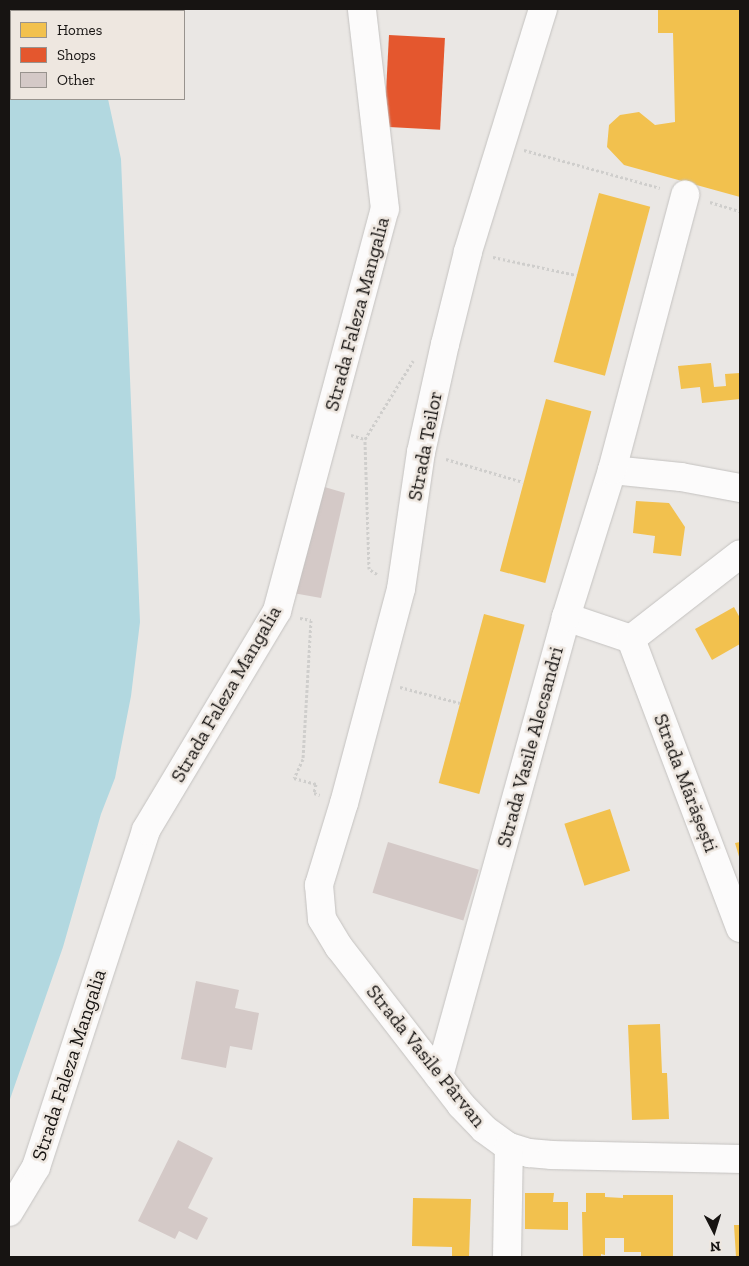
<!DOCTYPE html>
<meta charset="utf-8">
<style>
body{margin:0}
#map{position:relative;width:749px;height:1266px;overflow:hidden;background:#eae7e4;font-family:"Zilla Slab",serif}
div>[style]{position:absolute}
.water>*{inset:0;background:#b2d8e0}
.homes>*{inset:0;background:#f2c14e;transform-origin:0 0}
.shops>*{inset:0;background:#e4572e;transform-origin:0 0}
.building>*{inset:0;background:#d4c9c7;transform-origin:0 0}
.path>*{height:3px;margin-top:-1.5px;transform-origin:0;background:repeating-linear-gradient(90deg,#cfcecc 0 2.5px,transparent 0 5px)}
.roads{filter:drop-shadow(0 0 1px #c4c2c0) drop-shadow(0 0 1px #c4c2c0)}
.minor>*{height:28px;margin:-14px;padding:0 14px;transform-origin:14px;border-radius:14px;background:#fcfbfb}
span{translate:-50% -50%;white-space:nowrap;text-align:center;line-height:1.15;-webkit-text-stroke:5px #eee7e0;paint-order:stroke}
.street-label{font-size:20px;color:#171412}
.frame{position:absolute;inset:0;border:10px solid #171412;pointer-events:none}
.legend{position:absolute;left:10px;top:10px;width:175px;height:90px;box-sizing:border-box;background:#eee7e0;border:1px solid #98938e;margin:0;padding:6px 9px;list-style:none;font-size:15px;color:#171412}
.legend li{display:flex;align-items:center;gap:10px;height:25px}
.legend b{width:25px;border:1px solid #98938e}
.north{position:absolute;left:689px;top:1206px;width:50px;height:50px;-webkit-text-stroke:4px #eee7e0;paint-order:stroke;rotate:175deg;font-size:14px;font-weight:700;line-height:20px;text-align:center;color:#171412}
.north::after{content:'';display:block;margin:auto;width:18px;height:22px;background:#171412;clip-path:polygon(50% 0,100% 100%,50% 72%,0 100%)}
</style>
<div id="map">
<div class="water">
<div style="clip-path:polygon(9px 9px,89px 9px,89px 11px,11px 11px,11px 99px,108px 99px,121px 159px,140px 622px,131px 696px,115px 778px,101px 814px,63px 947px,9px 1102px)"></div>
</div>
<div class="homes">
<div style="clip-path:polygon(658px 9px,740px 9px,740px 197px,624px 165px,607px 147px,609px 125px,620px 115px,639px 112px,655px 125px,675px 122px,673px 33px,658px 33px)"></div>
<div style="left:599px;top:193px;width:53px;height:175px;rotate:15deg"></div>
<div style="clip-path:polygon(711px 363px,714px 387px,726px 386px,725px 374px,740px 373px,740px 399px,702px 403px,700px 387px,681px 389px,678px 366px)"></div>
<div style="left:546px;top:399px;width:47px;height:178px;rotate:15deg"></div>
<div style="clip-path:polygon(636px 501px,669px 503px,685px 527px,681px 556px,653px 553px,655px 536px,633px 533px)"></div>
<div style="clip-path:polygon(734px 607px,740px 618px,740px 644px,712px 660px,695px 629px)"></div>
<div style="left:484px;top:614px;width:42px;height:175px;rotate:15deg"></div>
<div style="left:610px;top:809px;width:65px;height:48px;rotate:72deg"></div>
<div style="clip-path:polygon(740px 842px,740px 860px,735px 843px)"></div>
<div style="clip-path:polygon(660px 1024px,662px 1073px,667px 1073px,669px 1119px,632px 1120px,628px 1025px)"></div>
<div style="clip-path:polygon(525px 1193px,554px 1193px,553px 1202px,568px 1202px,568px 1230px,525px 1229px)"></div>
<div style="clip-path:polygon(586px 1193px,605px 1193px,605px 1197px,623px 1198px,623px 1195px,673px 1195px,673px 1257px,641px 1257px,641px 1252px,624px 1252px,624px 1238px,605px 1238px,605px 1255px,601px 1254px,601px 1257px,583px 1257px,582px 1212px,586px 1212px)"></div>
<div style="clip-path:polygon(413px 1198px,471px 1199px,469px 1257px,452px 1257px,452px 1247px,412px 1246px)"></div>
<div style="clip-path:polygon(734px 1225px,740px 1225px,740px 1257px,736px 1257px)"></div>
</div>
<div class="shops">
<div style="left:389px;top:35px;width:56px;height:92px;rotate:3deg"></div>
</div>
<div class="building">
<div style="clip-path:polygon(321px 486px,345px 493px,321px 598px,293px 593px)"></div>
<div style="left:388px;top:842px;width:95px;height:53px;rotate:17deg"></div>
<div style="clip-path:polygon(196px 981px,239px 990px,235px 1008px,259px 1013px,252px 1050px,230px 1046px,226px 1068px,181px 1059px)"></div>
<div style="clip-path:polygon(178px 1140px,213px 1158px,188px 1208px,208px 1218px,197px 1240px,179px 1231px,175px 1239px,138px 1221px)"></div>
</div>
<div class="path">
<div style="left:524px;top:150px;width:141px;rotate:15.6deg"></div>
<div style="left:710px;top:202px;width:31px;rotate:17deg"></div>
<div style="left:493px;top:257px;width:85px;rotate:12.2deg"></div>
<div style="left:351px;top:435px;width:15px;rotate:16deg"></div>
<div style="left:446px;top:459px;width:80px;rotate:16.6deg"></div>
<div style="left:377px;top:574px;width:9px;rotate:-148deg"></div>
<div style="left:369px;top:569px;width:130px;rotate:-91.8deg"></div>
<div style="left:365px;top:439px;width:92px;rotate:-58.4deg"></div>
<div style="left:300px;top:618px;width:11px;rotate:10deg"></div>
<div style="left:311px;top:620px;width:139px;rotate:93.3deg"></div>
<div style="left:303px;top:759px;width:21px;rotate:115deg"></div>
<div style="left:294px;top:778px;width:23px;rotate:15deg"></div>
<div style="left:316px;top:784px;width:9px;rotate:103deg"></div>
<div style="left:314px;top:793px;width:6px;rotate:18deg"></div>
<div style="left:400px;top:687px;width:62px;rotate:14.9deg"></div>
</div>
<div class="roads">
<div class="minor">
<div style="left:543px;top:9px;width:254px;rotate:107.2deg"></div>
<div style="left:468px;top:252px;width:95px;rotate:104deg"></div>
<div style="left:445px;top:344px;width:111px;rotate:102.5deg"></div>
<div style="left:421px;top:452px;width:138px;rotate:98.3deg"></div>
<div style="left:401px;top:589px;width:221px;rotate:104.9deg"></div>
<div style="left:344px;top:803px;width:86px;rotate:107deg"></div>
<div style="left:319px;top:885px;width:34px;rotate:85deg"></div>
<div style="left:322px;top:919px;width:33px;rotate:59deg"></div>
<div style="left:339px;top:947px;width:200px;rotate:52.3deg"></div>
<div style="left:461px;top:1105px;width:33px;rotate:46deg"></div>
<div style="left:484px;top:1129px;width:31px;rotate:36deg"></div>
<div style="left:509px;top:1147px;width:21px;rotate:17deg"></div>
<div style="left:529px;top:1153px;width:23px;rotate:5deg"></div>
<div style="left:552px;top:1155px;width:188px;rotate:1.2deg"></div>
<div style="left:612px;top:470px;width:69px;rotate:5.8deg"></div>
<div style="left:681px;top:477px;width:60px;rotate:10.6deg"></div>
<div style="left:566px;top:617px;width:69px;rotate:18.7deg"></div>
<div style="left:631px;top:639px;width:309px;rotate:69.3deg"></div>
<div style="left:631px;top:639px;width:138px;rotate:-37.9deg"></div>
<div style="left:439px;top:1076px;width:476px;rotate:-74.5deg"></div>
<div style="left:566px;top:617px;width:154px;rotate:-72.6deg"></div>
<div style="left:612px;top:470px;width:285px;rotate:-75.1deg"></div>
<div style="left:9px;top:1212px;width:52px;rotate:-59deg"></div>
<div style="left:36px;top:1167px;width:354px;rotate:-71.9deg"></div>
<div style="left:146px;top:830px;width:255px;rotate:-59.1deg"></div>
<div style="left:277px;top:611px;width:416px;rotate:-75deg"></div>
<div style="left:385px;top:209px;width:201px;rotate:-96.6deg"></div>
<div style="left:507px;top:1257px;width:110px;rotate:-89deg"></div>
</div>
</div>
<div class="street-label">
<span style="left:357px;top:314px;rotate:-75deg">Strada Faleza Mangalia</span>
<span style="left:425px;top:446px;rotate:-79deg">Strada Teilor</span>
<span style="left:226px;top:694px;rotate:-60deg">Strada Faleza Mangalia</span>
<span style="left:530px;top:747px;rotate:-75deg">Strada Vasile Alecsandri</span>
<span style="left:686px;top:783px;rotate:69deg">Strada Mărășești</span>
<span style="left:426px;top:1056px;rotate:51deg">Strada Vasile Pârvan</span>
<span style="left:69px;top:1065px;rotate:-72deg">Strada Faleza Mangalia</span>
</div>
<div class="frame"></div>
<ul class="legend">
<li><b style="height:14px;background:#f2c14e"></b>Homes</li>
<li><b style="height:14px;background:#e4572e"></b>Shops</li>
<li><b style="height:14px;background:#d4c9c7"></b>Other</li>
</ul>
<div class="north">N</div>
</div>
